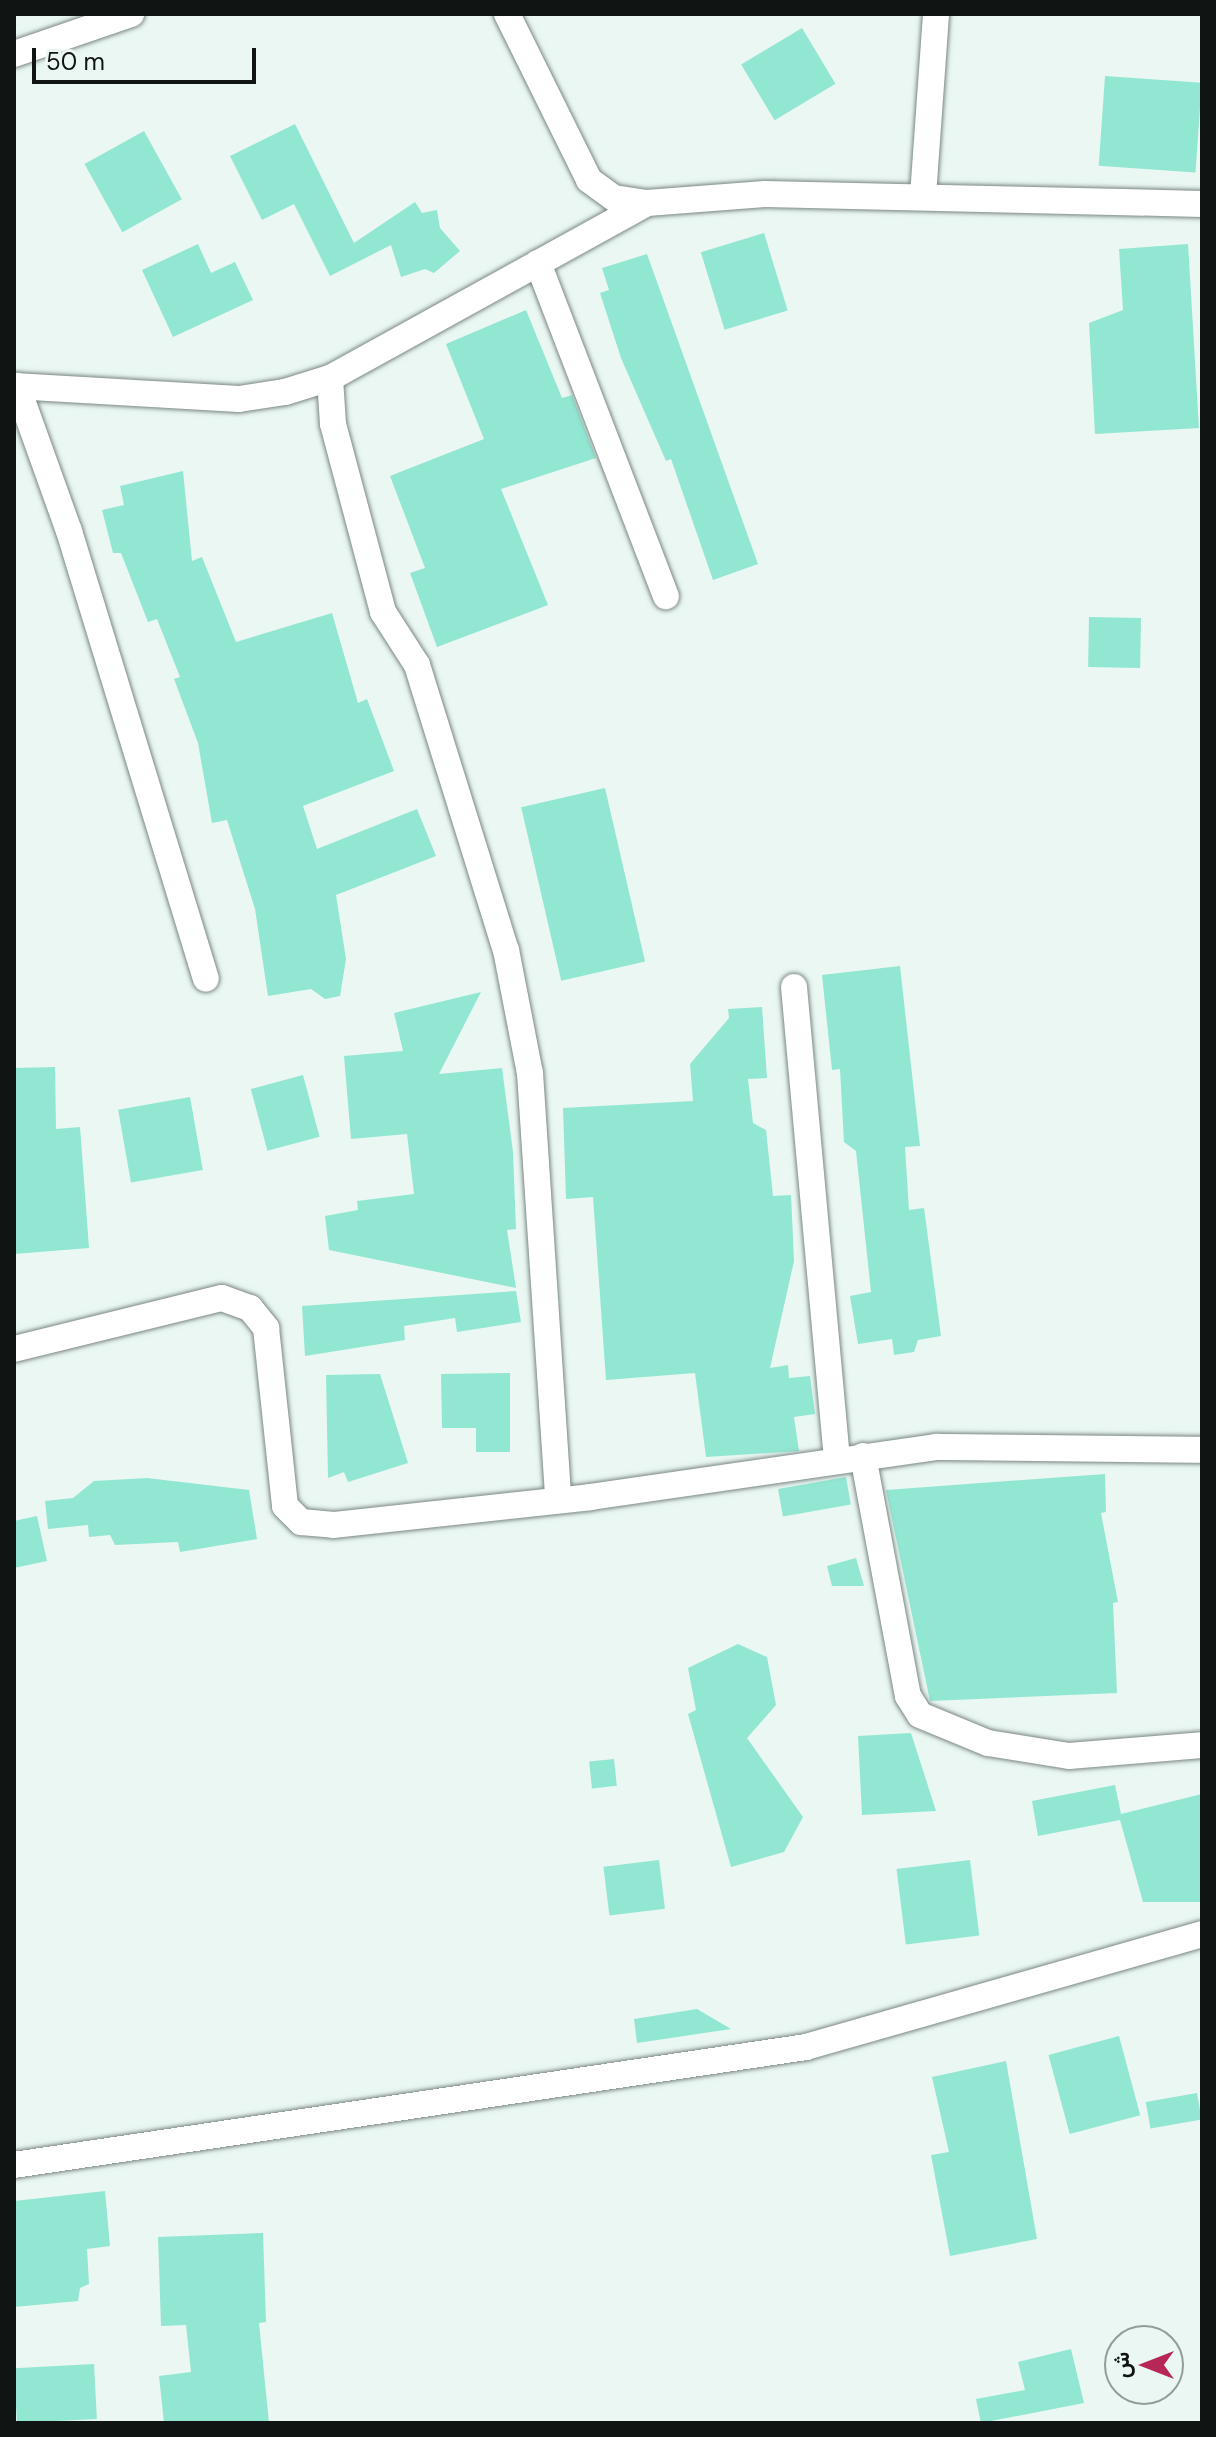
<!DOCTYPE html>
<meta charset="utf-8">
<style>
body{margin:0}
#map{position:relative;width:1216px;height:2437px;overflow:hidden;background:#eaf7f3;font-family:"DM Sans",Vazirmatn,sans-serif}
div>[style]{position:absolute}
.building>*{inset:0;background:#92e7d2;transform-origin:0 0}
.roads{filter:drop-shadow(0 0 2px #7b8783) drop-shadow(0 0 2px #7b8783)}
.minor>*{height:26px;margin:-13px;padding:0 13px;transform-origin:13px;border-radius:13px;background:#fff}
span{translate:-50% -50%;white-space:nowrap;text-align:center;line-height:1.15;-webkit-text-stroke:6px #eaf7f3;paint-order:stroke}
.frame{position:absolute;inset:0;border:16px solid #101413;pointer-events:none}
.north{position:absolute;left:1104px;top:2325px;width:80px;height:80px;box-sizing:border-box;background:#eaf7f3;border:2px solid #939c99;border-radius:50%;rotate:270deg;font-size:22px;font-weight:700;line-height:32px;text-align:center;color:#101413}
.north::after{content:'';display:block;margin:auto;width:28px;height:36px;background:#b62757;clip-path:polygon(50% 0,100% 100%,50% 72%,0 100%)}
.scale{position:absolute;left:32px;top:48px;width:224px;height:36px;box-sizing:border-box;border:4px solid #101413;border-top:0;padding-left:10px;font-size:24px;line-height:28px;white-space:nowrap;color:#101413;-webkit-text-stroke:6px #eaf7f3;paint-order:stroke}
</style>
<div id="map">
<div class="building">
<div style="left:802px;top:28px;width:65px;height:71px;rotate:59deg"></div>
<div style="left:1105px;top:76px;width:97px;height:90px;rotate:4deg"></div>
<div style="clip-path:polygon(295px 124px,354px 243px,415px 202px,422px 213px,437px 210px,440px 228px,460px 251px,434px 273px,425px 269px,401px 277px,391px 245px,330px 276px,294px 204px,262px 220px,230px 156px)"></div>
<div style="left:144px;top:131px;width:78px;height:68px;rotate:61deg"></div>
<div style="left:764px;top:233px;width:81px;height:66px;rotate:73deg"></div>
<div style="clip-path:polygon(198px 244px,211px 273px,235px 262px,253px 300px,173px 337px,142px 270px)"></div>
<div style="clip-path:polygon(1188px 244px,1199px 428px,1095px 434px,1089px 323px,1123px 310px,1119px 249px)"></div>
<div style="clip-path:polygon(647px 254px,758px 564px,713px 580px,671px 459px,666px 461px,621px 358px,600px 293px,609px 290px,602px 268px)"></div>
<div style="clip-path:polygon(526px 310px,562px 398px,572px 395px,596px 458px,501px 489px,548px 605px,437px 647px,410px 573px,425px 568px,390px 476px,484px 439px,446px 344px)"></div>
<div style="clip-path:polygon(183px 471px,192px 561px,202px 557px,236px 642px,332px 613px,358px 703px,367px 699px,394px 771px,303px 806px,317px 849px,417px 809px,436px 856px,336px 895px,346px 959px,340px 996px,325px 999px,311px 989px,268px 996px,255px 909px,227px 820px,212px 823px,198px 743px,174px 679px,180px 677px,157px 619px,148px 622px,121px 553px,113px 553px,102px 510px,124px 505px,120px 486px)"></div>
<div style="left:1089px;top:617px;width:52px;height:50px;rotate:1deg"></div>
<div style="left:605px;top:788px;width:178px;height:86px;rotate:77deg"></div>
<div style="clip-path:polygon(900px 966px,920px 1146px,905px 1147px,909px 1210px,924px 1208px,941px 1336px,918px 1340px,914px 1352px,894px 1355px,892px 1339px,858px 1344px,850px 1296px,871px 1292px,856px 1151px,844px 1142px,840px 1069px,832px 1070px,822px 975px)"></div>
<div style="clip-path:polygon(481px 992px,439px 1074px,502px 1068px,513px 1152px,516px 1229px,507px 1230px,516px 1288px,329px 1250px,325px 1216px,358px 1210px,357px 1201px,414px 1194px,407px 1134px,351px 1139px,344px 1056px,403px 1051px,394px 1013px)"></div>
<div style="clip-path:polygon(762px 1007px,767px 1078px,748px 1079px,753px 1123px,766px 1130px,773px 1196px,791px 1195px,794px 1261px,770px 1368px,788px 1365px,789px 1378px,810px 1376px,815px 1414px,794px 1417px,799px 1451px,706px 1457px,695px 1373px,606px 1380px,593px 1197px,566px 1199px,563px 1108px,693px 1101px,690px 1064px,729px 1018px,728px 1009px)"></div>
<div style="clip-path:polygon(55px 1067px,56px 1129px,80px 1127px,89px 1248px,14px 1254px,14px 1068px)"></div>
<div style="left:303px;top:1075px;width:64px;height:54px;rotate:75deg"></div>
<div style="left:190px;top:1097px;width:74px;height:73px;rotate:80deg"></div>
<div style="clip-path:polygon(516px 1291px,521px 1322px,457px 1332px,455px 1318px,404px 1326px,405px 1340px,305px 1356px,302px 1306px)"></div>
<div style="clip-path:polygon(510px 1373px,510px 1452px,476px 1452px,476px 1428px,442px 1428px,441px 1374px)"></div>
<div style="clip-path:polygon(380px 1374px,408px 1463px,348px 1482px,344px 1472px,328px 1478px,326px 1375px)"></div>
<div style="clip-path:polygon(1105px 1474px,1106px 1512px,1101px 1513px,1118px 1602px,1113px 1603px,1117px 1693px,930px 1701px,886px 1490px)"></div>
<div style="left:846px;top:1477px;width:28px;height:69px;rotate:80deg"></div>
<div style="clip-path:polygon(147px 1478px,249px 1490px,257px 1539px,180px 1552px,178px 1542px,115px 1545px,110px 1535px,89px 1537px,88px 1525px,48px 1529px,45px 1501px,73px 1498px,94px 1481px)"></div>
<div style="clip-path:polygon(37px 1516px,47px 1561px,14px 1568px,14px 1521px)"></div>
<div style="clip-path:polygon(856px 1558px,864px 1586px,832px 1586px,827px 1566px)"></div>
<div style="clip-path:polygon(738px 1644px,767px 1657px,776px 1705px,747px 1738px,803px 1817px,784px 1852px,731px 1867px,688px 1714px,696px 1710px,688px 1668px)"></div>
<div style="clip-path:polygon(911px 1733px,936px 1811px,862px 1815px,858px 1736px)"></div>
<div style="left:614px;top:1759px;width:27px;height:25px;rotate:84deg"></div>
<div style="clip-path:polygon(1115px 1785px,1121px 1814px,1202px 1794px,1202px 1902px,1143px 1902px,1120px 1820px,1038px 1836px,1032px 1801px)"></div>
<div style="left:659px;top:1860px;width:49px;height:56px;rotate:83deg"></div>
<div style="left:970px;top:1860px;width:76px;height:74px;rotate:83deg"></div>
<div style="clip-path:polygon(697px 2009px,731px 2029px,637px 2043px,634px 2019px)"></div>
<div style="left:1119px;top:2036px;width:82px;height:73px;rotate:75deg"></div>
<div style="clip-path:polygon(1006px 2061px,1037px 2239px,950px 2256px,931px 2155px,949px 2152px,932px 2077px)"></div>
<div style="left:1197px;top:2093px;width:27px;height:52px;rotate:80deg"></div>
<div style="clip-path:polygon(105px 2191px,110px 2246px,87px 2249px,89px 2284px,80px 2288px,78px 2301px,14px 2307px,14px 2201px)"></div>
<div style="clip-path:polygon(263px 2233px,266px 2322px,259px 2323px,269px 2423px,164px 2423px,159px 2376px,191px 2372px,186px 2325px,161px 2326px,158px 2237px)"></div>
<div style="clip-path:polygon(1071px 2349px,1084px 2403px,981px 2423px,976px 2399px,1025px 2390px,1018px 2362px)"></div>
<div style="left:94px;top:2364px;width:55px;height:80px;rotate:87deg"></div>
</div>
<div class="roads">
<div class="minor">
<div style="left:507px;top:14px;width:185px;rotate:63.7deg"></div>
<div style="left:589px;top:180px;width:31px;rotate:36deg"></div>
<div style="left:614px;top:198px;width:33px;rotate:9deg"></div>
<div style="left:647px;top:203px;width:118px;rotate:-4.4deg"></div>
<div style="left:765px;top:194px;width:437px;rotate:1.3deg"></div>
<div style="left:14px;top:54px;width:124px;rotate:-18.9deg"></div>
<div style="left:923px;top:196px;width:182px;rotate:-85.9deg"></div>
<div style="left:538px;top:263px;width:357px;rotate:69deg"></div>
<div style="left:330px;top:378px;width:46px;rotate:86.3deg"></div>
<div style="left:333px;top:424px;width:195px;rotate:75.1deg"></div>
<div style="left:383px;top:612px;width:63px;rotate:57.3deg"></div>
<div style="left:417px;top:665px;width:299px;rotate:72.7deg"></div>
<div style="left:506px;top:950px;width:125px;rotate:79deg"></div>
<div style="left:530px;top:1073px;width:428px;rotate:86.2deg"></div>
<div style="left:14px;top:386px;width:225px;rotate:3.3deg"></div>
<div style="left:239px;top:399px;width:47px;rotate:-8.7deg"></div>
<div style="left:285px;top:392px;width:47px;rotate:-17.3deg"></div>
<div style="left:330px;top:378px;width:362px;rotate:-28.9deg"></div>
<div style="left:17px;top:386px;width:154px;rotate:70.3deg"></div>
<div style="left:69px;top:531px;width:468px;rotate:73deg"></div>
<div style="left:794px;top:987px;width:474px;rotate:84.8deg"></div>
<div style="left:14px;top:1349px;width:214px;rotate:-13.8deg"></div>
<div style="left:222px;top:1298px;width:30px;rotate:20deg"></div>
<div style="left:250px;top:1308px;width:26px;rotate:51deg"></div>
<div style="left:266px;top:1328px;width:179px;rotate:83.9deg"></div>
<div style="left:285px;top:1506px;width:23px;rotate:45deg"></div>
<div style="left:301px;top:1522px;width:33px;rotate:5deg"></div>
<div style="left:334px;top:1525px;width:258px;rotate:-6.2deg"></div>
<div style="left:590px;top:1497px;width:350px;rotate:-8.2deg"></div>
<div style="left:936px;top:1447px;width:266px;rotate:0.6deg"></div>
<div style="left:863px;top:1456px;width:244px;rotate:79.4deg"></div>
<div style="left:908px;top:1696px;width:22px;rotate:58deg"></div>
<div style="left:920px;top:1715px;width:74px;rotate:22.4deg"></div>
<div style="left:988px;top:1743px;width:82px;rotate:9.1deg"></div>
<div style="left:1069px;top:1756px;width:133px;rotate:-4.7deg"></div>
<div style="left:14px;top:2165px;width:801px;rotate:-8.47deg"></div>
<div style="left:806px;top:2047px;width:412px;rotate:-15.9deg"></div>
</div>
</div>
<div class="frame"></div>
<div class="north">ش</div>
<div class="scale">50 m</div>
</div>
